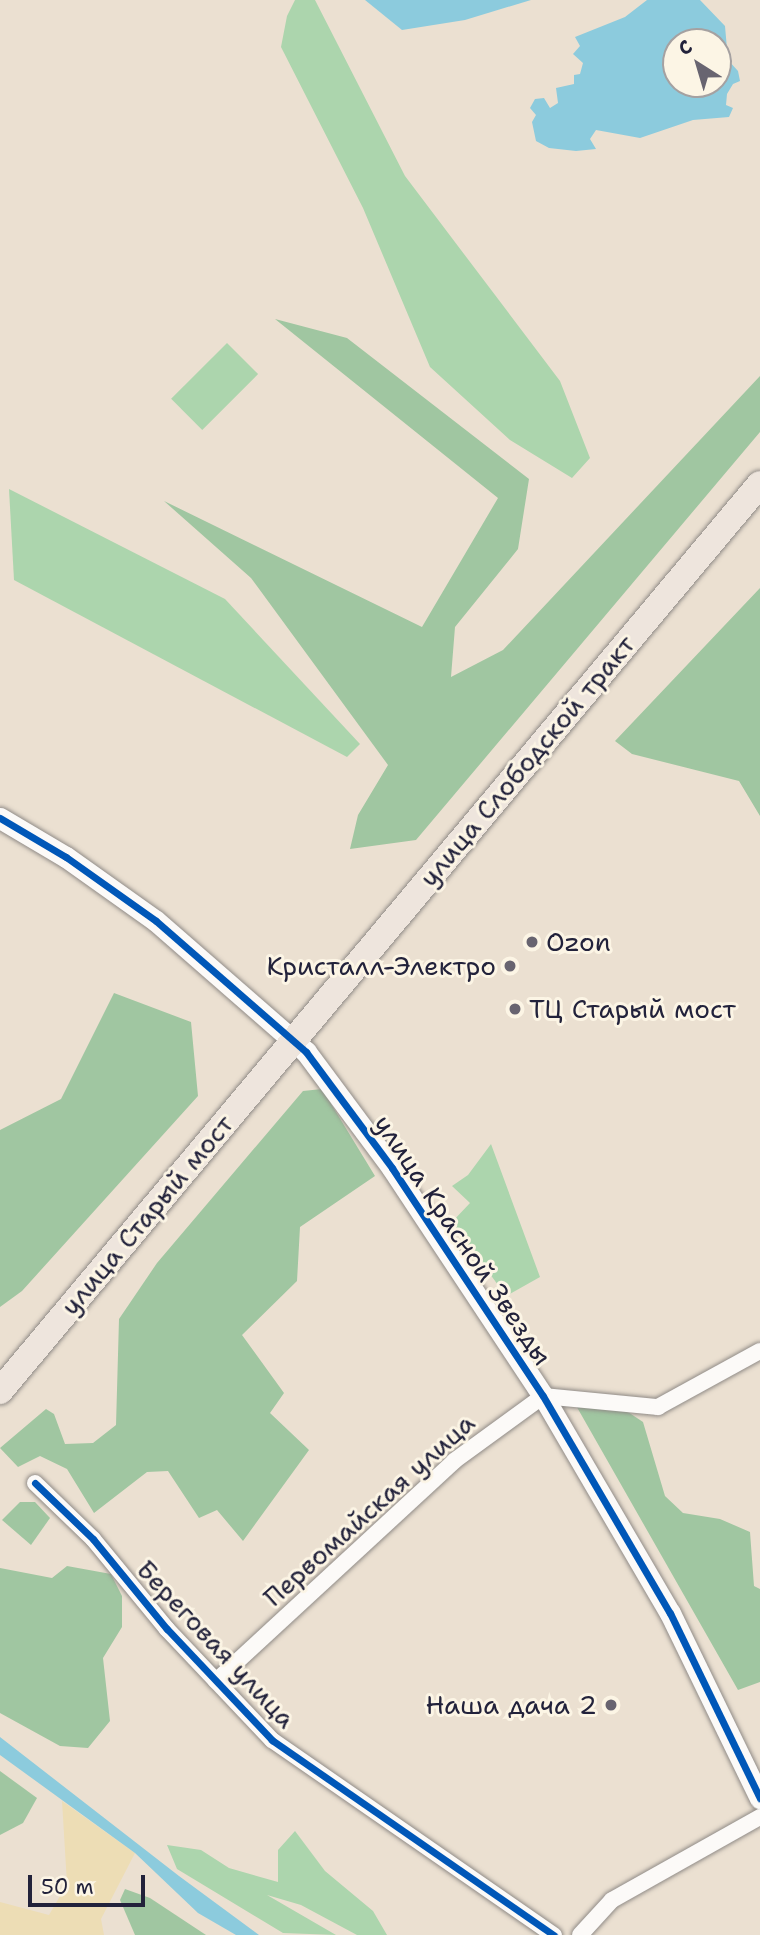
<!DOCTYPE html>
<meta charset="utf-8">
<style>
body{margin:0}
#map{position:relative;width:760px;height:1935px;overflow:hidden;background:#ebe0d1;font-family:"Shantell Sans",sans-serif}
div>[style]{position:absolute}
.green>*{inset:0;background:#acd5ad;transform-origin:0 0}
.forest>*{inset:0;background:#a0c6a1}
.sand>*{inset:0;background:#edddb5}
.water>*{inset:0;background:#8ccbdd}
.roads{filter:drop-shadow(0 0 2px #908b87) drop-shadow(0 0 2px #908b87)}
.minor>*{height:16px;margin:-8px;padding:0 8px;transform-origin:8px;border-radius:8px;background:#fcfaf8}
.tertiary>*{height:21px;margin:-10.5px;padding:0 10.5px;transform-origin:10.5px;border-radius:10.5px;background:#fcfaf8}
.primary>*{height:26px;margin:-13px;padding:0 13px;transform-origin:13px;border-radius:13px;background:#eee5dd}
.cycleway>*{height:7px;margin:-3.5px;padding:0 3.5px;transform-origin:3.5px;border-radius:3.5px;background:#0057b8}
.dots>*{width:19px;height:19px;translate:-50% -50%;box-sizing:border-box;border:4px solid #fcf5e5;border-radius:50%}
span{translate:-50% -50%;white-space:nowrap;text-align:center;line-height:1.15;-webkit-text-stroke:6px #fcf5e5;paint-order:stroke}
.street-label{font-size:26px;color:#22223b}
.poi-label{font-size:26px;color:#22223b}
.left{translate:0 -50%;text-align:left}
.right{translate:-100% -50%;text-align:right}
.north{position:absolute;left:662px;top:28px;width:70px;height:70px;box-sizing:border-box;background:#fcf5e5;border:2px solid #a5a1a1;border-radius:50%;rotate:323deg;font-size:19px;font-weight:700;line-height:28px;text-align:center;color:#22223b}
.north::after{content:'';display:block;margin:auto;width:24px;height:32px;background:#686470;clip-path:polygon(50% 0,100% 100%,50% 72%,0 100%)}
.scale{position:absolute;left:28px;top:1875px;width:117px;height:32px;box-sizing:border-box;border:4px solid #22223b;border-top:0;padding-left:9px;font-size:21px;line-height:24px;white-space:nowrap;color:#22223b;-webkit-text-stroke:5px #fcf5e5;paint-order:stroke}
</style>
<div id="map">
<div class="green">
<div style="clip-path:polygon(295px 0,315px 0,405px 176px,560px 381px,590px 458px,572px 478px,510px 440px,430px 367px,363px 208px,281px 47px,287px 16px)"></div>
<div style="left:227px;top:343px;width:44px;height:79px;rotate:45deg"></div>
<div style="clip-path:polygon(9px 489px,225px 599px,360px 744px,347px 757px,14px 580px)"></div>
<div style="clip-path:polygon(491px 1144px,540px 1277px,506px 1296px,452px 1222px,470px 1203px,452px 1186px,468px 1175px)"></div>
<div style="clip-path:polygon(295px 1831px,325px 1871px,373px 1911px,387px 1935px,357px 1935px,301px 1905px,267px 1895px,336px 1935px,283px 1933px,177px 1869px,167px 1845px,201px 1850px,229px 1868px,278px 1882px,278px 1850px)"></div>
</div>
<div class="forest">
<div style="clip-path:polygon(275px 319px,347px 338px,529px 479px,518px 549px,455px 627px,451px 677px,503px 650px,760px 376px,760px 432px,416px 840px,350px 849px,358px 815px,388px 765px,251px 578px,164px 501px,422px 627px,498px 498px)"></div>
<div style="clip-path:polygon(760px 588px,760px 816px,739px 781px,632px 754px,615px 741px)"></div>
<div style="clip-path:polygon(114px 993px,191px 1022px,198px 1096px,22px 1291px,0 1307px,0 1130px,61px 1099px)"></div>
<div style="clip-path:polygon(322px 1089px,375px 1176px,300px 1227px,297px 1281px,242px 1335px,284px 1393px,270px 1413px,309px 1450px,243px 1541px,217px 1510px,199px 1518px,168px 1471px,147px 1472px,94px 1513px,67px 1469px,40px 1456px,18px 1467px,0 1448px,46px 1409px,54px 1414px,65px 1444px,93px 1443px,116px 1425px,119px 1319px,157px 1263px,303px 1091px)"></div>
<div style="clip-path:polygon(607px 1398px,643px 1422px,665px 1496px,683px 1513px,720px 1519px,750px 1532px,754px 1586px,760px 1589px,760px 1682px,738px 1690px,574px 1402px)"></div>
<div style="clip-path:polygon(20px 1502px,35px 1502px,50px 1518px,31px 1545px,2px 1520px)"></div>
<div style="clip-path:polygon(67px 1566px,111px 1574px,122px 1596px,122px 1627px,103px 1658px,110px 1721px,88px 1748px,60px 1746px,0 1713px,0 1568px,52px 1578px)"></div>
<div style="clip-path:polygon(0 1771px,37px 1798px,23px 1823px,0 1835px)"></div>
<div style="clip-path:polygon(125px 1889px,150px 1898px,206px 1935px,135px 1935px,120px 1900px)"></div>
</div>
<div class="sand">
<div style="clip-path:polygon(62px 1801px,135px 1853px,101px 1919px,104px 1935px,0 1935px,0 1902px,49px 1915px,67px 1884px)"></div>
</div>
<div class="water">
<div style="clip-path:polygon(365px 0,531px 0,465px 20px,402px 30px)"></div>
<div style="clip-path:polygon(evenodd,647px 0,700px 0,725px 26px,728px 60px,738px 71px,740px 81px,733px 84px,727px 94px,726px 105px,733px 108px,729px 117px,693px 120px,640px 138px,596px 130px,590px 139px,596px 149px,576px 151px,549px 148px,536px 141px,532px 122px,536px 115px,530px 108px,535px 99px,544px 98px,550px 108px,558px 103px,556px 88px,574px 84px,574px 75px,580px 74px,583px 63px,573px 54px,580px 46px,575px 37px,625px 17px,647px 0,676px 42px,718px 42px,718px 84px,676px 84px,676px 42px)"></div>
<div style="clip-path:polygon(0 1737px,179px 1876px,259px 1935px,236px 1935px,198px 1913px,135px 1853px,0 1755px)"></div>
</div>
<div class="roads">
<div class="minor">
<div style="left:35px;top:1483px;width:81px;rotate:44deg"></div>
<div style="left:93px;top:1539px;width:117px;rotate:50.6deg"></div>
<div style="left:167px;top:1629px;width:153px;rotate:46.6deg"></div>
<div style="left:272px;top:1740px;width:343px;rotate:34.7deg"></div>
<div style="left:216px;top:1681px;width:324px;rotate:-42.7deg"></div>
<div style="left:454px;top:1461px;width:110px;rotate:-36.1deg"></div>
<div style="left:543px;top:1396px;width:116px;rotate:5.5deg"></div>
<div style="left:658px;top:1407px;width:116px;rotate:-28.8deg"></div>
<div style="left:580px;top:1935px;width:47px;rotate:-47.6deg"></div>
<div style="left:612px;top:1900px;width:170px;rotate:-29.3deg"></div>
</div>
<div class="tertiary">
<div style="left:0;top:818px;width:77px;rotate:30.6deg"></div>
<div style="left:66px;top:857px;width:110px;rotate:35.4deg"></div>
<div style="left:156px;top:921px;width:199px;rotate:41.1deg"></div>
<div style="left:306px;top:1052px;width:144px;rotate:53.4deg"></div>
<div style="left:392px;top:1168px;width:273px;rotate:56.5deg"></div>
<div style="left:543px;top:1396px;width:251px;rotate:59.7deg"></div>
<div style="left:670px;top:1613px;width:206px;rotate:64.1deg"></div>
</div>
<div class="primary">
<div style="left:0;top:1391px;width:1183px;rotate:-50.04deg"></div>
</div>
</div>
<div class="cycleway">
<div style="left:0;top:818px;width:77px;rotate:30.6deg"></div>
<div style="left:66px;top:857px;width:110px;rotate:35.4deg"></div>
<div style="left:156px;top:921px;width:199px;rotate:41.1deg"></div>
<div style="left:306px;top:1052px;width:144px;rotate:53.4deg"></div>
<div style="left:392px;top:1168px;width:273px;rotate:56.5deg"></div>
<div style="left:543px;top:1396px;width:251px;rotate:59.7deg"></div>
<div style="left:670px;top:1613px;width:206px;rotate:64.1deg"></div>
<div style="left:35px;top:1483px;width:81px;rotate:44deg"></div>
<div style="left:93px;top:1539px;width:117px;rotate:50.6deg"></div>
<div style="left:167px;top:1629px;width:153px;rotate:46.6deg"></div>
<div style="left:272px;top:1740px;width:343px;rotate:34.7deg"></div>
</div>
<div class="dots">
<div style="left:532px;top:942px;background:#686470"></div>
<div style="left:510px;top:966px;background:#686470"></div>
<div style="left:515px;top:1009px;background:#686470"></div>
<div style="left:611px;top:1705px;background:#686470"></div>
</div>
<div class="street-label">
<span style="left:527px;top:761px;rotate:-50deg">улица Слободской тракт</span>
<span style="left:147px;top:1215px;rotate:-50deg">улица Старый мост</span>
<span style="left:463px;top:1240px;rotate:56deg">улица Красной Звезды</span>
<span style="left:369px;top:1510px;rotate:-42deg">Первомайская улица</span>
<span style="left:216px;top:1644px;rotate:47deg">Береговая улица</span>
</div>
<div class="poi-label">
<span class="left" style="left:546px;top:942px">Ozon</span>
<span class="right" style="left:496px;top:966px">Кристалл-Электро</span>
<span class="left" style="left:529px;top:1009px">ТЦ Старый мост</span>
<span class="right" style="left:597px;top:1705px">Наша дача 2</span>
</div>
<div class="north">С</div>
<div class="scale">50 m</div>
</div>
